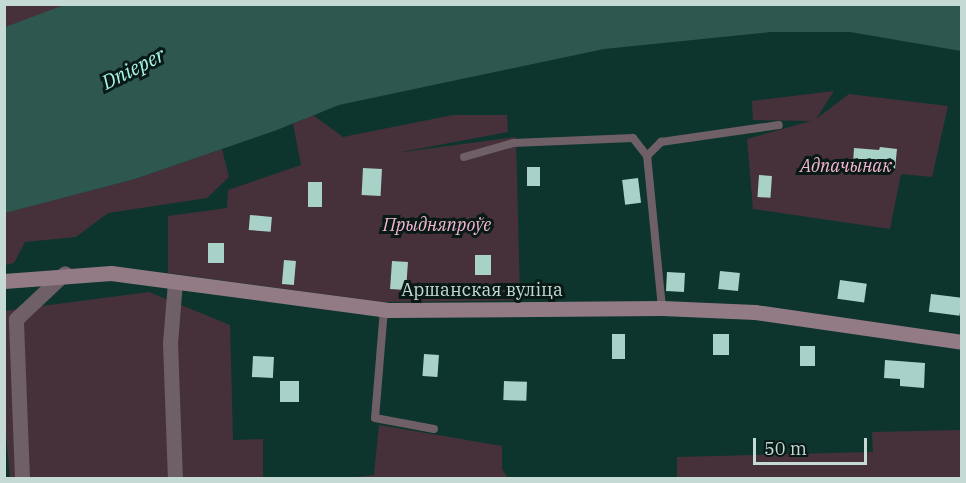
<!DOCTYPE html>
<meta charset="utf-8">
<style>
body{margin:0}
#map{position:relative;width:966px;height:483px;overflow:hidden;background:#0e342e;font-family:"IBM Plex Serif",serif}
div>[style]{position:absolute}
.green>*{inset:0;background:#46313b}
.water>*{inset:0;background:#2d574f}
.building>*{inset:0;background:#a8d1c8;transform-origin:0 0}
.lane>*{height:8px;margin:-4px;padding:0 4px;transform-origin:4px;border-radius:4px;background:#6f5f66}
.street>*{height:15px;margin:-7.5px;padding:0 7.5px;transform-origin:7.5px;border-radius:7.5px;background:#6f5f66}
.secondary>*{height:15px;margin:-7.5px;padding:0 7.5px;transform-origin:7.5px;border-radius:7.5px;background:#937b86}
span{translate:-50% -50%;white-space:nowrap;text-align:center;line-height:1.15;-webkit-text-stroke:6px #091916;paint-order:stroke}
.park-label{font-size:18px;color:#f4b6d2;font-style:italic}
.street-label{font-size:18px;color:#c5d9d5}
.water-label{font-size:20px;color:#a8f6e6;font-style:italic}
.frame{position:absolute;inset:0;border:6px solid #c5d9d5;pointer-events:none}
.scale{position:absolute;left:753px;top:438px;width:114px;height:27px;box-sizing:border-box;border:3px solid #c5d9d5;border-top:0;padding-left:8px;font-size:18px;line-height:21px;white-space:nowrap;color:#c5d9d5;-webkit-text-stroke:4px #091916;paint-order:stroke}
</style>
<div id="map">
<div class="green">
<div style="clip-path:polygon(4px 5px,67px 5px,5px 27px)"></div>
<div style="clip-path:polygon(834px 91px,816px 119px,849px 94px,948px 106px,932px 177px,901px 174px,890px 229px,753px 209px,747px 139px,811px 121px,753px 120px,752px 101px)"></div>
<div style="clip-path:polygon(313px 115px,343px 137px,453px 115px,507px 115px,508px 132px,396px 153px,516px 137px,520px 300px,382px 302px,168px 273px,168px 216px,227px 208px,228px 190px,301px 165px,293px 124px)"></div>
<div style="clip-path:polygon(222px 149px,229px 177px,207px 198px,108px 213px,76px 237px,25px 242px,14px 263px,5px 265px,4px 213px,135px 179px)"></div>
<div style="clip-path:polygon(149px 292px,230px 325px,233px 440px,263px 439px,263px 478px,10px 478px,4px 414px,4px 311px)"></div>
<div style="clip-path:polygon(379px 425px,502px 446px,502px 469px,508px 478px,348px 478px,374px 475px)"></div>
<div style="clip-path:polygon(961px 430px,961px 478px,677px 478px,677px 457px,873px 452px,872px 432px)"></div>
</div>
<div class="water">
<div style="clip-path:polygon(67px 4px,961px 5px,961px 51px,850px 32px,771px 32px,604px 49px,339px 105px,277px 130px,135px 179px,5px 213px,5px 27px)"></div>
</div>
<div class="building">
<div style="clip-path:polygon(880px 147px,897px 149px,895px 169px,853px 163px,854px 148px,879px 150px)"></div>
<div style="left:527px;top:167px;width:13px;height:19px"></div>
<div style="left:363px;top:168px;width:19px;height:27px;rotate:3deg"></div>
<div style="left:759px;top:175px;width:13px;height:22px;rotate:4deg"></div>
<div style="left:638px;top:178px;width:25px;height:16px;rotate:83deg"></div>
<div style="left:308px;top:182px;width:14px;height:25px"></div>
<div style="left:250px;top:215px;width:22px;height:15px;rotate:5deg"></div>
<div style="left:208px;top:243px;width:16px;height:20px"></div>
<div style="left:475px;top:255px;width:16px;height:20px"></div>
<div style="left:284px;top:260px;width:12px;height:24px;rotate:5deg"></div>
<div style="left:392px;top:261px;width:16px;height:28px;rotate:4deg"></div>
<div style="left:720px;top:271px;width:20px;height:18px;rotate:6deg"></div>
<div style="left:667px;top:272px;width:18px;height:19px;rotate:3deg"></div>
<div style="left:840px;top:280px;width:27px;height:19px;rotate:8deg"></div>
<div style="left:931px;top:294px;width:31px;height:18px;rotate:7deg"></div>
<div style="left:612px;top:334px;width:13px;height:25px"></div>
<div style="left:713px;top:334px;width:16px;height:21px"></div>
<div style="left:800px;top:346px;width:15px;height:20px"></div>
<div style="left:424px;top:354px;width:15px;height:22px;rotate:4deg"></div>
<div style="left:253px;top:356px;width:21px;height:21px;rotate:3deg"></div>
<div style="clip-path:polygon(885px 360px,925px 363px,924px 388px,900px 386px,900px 379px,884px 378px)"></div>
<div style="left:280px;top:381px;width:19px;height:21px"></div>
<div style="left:504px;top:381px;width:23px;height:19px;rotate:2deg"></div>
</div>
<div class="lane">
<div style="left:464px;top:157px;width:51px;rotate:-15.9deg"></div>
<div style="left:513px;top:143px;width:120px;rotate:-2.4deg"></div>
<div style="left:633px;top:138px;width:23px;rotate:52deg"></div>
<div style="left:662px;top:308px;width:153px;rotate:-95.6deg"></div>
<div style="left:647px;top:156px;width:20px;rotate:-45deg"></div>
<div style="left:661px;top:142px;width:119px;rotate:-8.2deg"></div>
<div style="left:384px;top:309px;width:109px;rotate:94.7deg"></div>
<div style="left:375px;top:418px;width:60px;rotate:10.6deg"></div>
</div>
<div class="street">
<div style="left:175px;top:282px;width:61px;rotate:94.7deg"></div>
<div style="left:170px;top:343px;width:135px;rotate:87.9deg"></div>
<div style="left:22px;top:478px;width:159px;rotate:-92.2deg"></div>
<div style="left:16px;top:319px;width:67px;rotate:-43.2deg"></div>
</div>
<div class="secondary">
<div style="left:4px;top:281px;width:107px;rotate:-4.3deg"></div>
<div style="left:111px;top:273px;width:278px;rotate:7.6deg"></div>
<div style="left:387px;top:310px;width:275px;rotate:-0.4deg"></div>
<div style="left:662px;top:308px;width:93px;rotate:2.5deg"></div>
<div style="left:755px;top:312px;width:209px;rotate:8.2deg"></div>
</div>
<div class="park-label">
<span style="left:846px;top:166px">Адпачынак</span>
<span style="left:437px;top:225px">Прыдняпроўе</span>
</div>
<div class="street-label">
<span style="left:482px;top:290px">Аршанская вуліца</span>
</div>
<div class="water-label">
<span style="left:133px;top:68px;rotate:-27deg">Dnieper</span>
</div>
<div class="frame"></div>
<div class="scale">50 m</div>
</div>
